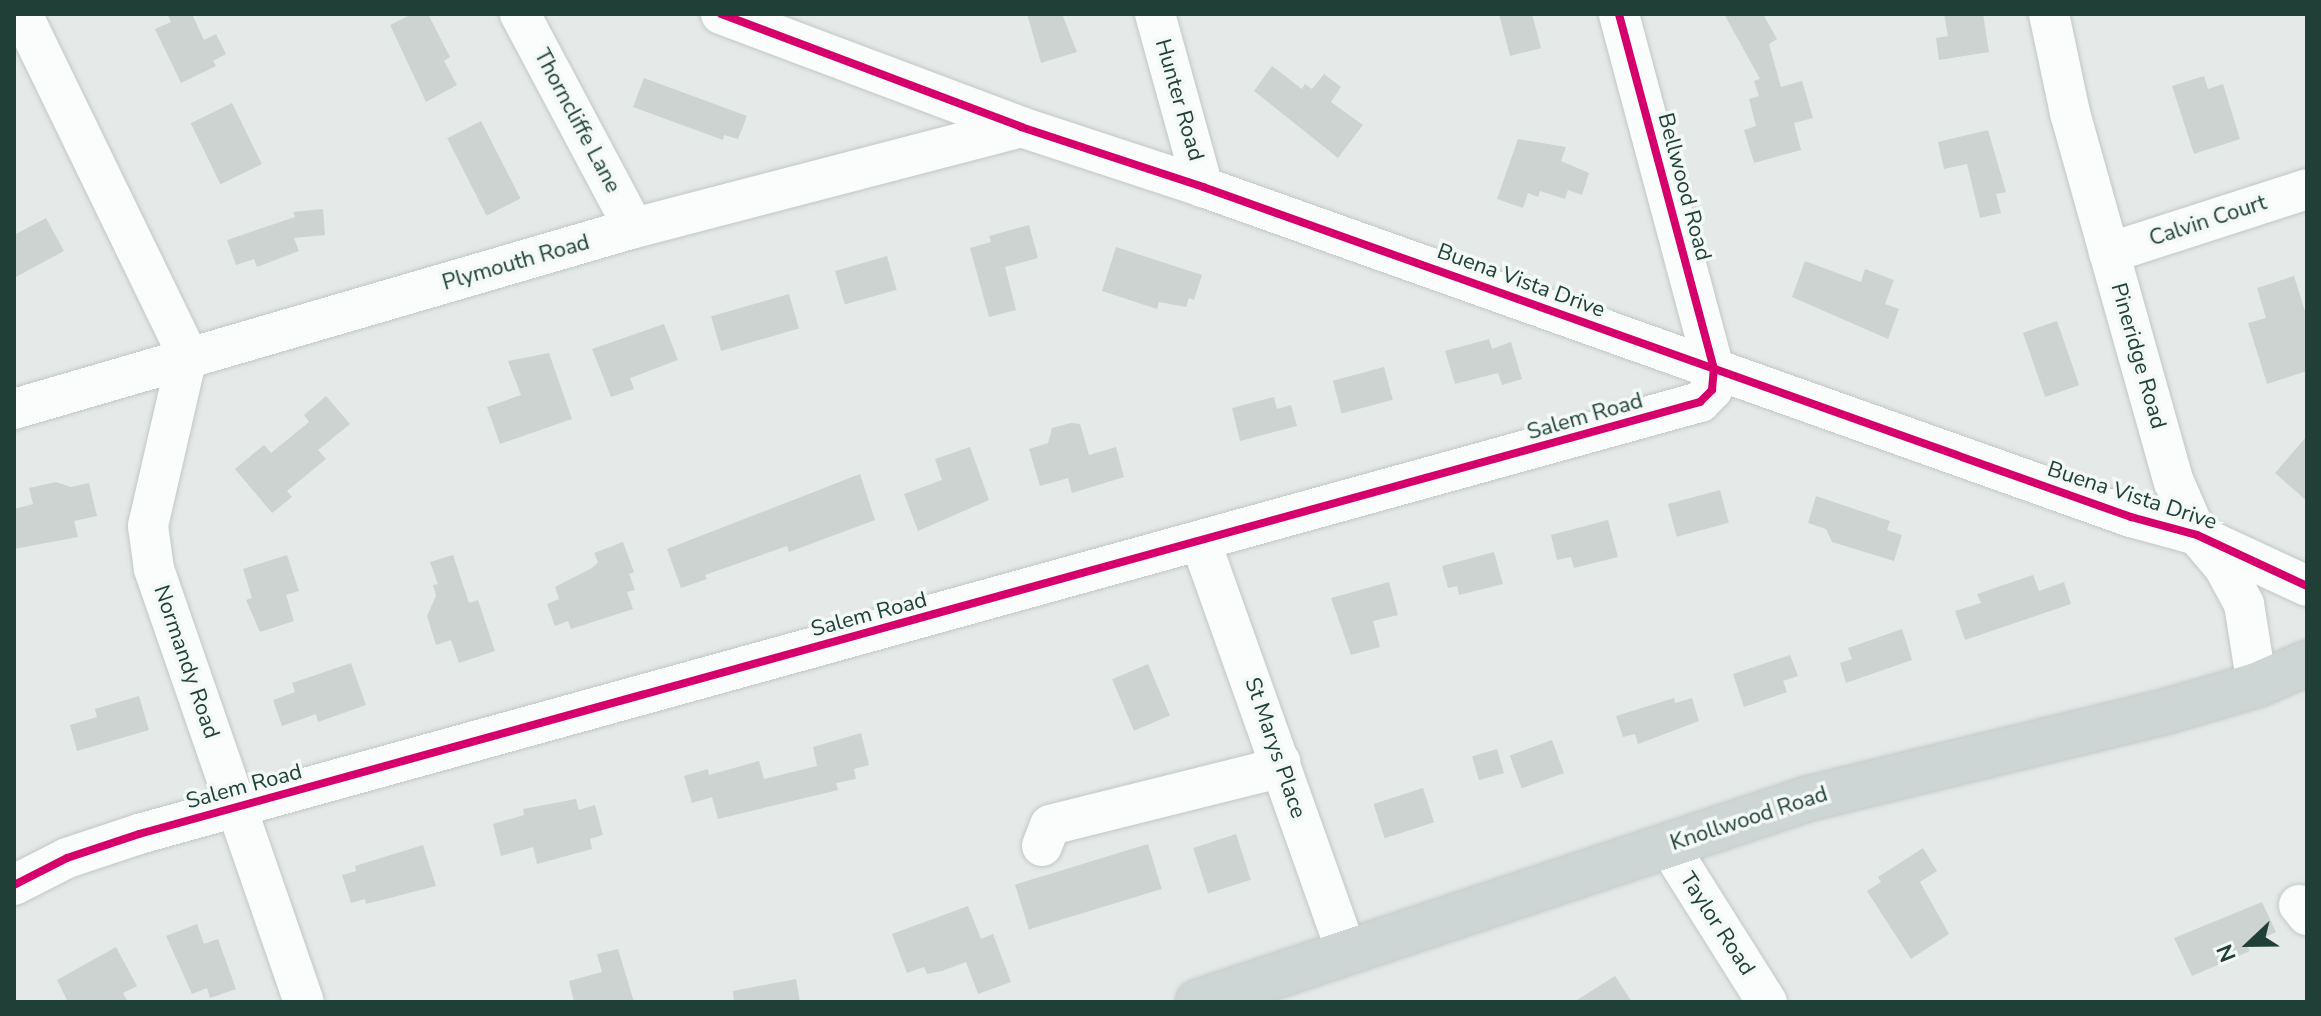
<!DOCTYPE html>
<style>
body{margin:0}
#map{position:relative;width:2321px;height:1016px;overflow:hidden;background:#e5eae8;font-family:"Nunito Sans",sans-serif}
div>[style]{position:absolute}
.building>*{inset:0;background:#ccd3d1;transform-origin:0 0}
.roads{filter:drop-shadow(0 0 2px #c2c7c5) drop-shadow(0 0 2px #c2c7c5)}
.minor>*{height:40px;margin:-20px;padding:0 20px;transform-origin:20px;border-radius:20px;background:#fbfcfc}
.major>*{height:44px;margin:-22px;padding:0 22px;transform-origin:22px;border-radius:22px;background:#cdd6d4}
.cycleway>*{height:8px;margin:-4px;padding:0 4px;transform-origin:4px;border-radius:4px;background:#d6006c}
span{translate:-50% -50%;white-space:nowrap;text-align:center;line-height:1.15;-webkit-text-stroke:7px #f3f9f6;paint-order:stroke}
.street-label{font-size:22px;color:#204037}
.frame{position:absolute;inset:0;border:16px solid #204037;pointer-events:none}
.north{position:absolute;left:2209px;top:904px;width:80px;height:80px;-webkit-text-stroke:6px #f3f9f6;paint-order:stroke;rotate:248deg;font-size:22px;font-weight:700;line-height:32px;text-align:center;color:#204037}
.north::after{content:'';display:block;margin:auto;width:28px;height:36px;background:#204037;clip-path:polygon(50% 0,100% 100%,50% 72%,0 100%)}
</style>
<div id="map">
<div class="building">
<div style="clip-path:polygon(167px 14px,192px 14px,204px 40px,216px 34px,226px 54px,213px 61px,216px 66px,181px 83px,155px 29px,171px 22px)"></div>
<div style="clip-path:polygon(412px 14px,428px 14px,450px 57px,444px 61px,457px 85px,426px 102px,390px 25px)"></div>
<div style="clip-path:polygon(1027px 14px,1062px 14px,1077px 52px,1041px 63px)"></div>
<div style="clip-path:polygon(1499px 14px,1532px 14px,1541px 48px,1510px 56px)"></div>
<div style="clip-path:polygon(1724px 14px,1763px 14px,1777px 39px,1769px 44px,1781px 87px,1802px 81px,1813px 118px,1794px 123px,1801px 150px,1754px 163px,1744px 130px,1756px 126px,1749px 99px,1759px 96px,1754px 81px,1760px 79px)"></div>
<div style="clip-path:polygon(1944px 14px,1983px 14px,1989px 52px,1939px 60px,1936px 38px,1948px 36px)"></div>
<div style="clip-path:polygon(1272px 66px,1302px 89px,1305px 84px,1312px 89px,1324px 74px,1341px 87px,1331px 102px,1363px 125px,1338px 158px,1254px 91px)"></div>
<div style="clip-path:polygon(2204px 76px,2208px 89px,2223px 84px,2240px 139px,2194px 154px,2172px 86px)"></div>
<div style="clip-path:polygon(644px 78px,747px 116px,738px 139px,724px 135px,723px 140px,633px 107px)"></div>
<div style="left:232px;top:103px;width:68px;height:46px;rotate:64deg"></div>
<div style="left:481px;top:121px;width:87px;height:38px;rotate:63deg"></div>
<div style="clip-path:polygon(1988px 130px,2006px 192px,1996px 194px,2001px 213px,1980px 218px,1967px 164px,1944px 169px,1938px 142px)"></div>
<div style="clip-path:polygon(1518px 139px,1566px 147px,1561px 161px,1589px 173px,1582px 195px,1568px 190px,1565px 199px,1540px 191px,1538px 197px,1528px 193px,1523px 208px,1497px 199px)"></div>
<div style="clip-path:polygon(323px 209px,325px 235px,294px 238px,299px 251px,257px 267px,254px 259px,236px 265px,227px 240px,295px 217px,293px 212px)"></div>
<div style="clip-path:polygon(46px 218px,64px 251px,14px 278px,14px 235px)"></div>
<div style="clip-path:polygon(1029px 225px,1038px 258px,1005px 267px,1016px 310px,989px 317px,970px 248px,991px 242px,989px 236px)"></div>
<div style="clip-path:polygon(1116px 247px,1202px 275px,1194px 300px,1189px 298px,1186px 307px,1159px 302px,1157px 309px,1102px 291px)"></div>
<div style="left:887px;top:256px;width:35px;height:54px;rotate:74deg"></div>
<div style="clip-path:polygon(1805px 261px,1861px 282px,1865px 269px,1894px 280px,1885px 304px,1899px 309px,1888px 339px,1792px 297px)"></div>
<div style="clip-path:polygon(2294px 276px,2305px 311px,2307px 371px,2267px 384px,2248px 323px,2266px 318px,2257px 288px)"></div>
<div style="left:789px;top:294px;width:36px;height:81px;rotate:74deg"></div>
<div style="left:2057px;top:321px;width:68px;height:36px;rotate:71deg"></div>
<div style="clip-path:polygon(664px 324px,678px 360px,630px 378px,634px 389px,611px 397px,592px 349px)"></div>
<div style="clip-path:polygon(1489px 339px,1492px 349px,1511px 342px,1522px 379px,1502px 385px,1498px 373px,1455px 384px,1445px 351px)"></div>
<div style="clip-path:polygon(549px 353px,572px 419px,500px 444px,487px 407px,521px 395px,508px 361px)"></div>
<div style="left:1384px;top:367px;width:34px;height:53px;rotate:75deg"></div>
<div style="clip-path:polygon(326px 396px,350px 424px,318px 450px,326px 459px,287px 491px,292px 497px,272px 513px,235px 469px,264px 445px,271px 453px,309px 422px,304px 415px)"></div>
<div style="clip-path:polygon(1274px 397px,1277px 409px,1291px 405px,1297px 426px,1240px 441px,1232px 408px)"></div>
<div style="clip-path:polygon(1071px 423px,1080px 424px,1089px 455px,1116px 447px,1124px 477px,1072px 493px,1068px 478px,1040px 486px,1029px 449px,1048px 443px,1052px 428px)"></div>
<div style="clip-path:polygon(2307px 436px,2307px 501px,2275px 473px)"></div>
<div style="clip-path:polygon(970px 447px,989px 500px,918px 531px,904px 494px,942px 480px,935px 459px)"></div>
<div style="clip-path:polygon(860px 474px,875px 520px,789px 552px,787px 546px,705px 575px,707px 579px,681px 588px,667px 549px)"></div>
<div style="clip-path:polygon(56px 482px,71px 487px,89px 483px,97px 516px,74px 521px,78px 537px,14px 549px,14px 509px,33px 504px,29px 488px)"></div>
<div style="left:1720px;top:490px;width:34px;height:54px;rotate:75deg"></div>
<div style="clip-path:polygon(1816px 496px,1890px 521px,1887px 530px,1902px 535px,1894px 561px,1832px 542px,1826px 529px,1808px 523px)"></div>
<div style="clip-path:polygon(1608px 520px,1618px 557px,1574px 568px,1571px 557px,1557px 560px,1551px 535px)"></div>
<div style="clip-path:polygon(623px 542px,634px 572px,629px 574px,635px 590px,627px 592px,633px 609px,571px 629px,568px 621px,555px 626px,547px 604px,559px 599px,555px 587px,592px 568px,598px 562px,594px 553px)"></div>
<div style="clip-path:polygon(1494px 552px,1503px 584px,1459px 595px,1457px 586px,1448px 588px,1442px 566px)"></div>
<div style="clip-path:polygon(287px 555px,299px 591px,286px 595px,294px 621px,260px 632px,246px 600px,252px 598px,243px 569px)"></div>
<div style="clip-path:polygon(453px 555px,469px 603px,478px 600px,495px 651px,459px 663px,451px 640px,436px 645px,427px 616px,436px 596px,433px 585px,438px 584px,430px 562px)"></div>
<div style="clip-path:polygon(2033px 575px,2039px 591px,2064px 582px,2071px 604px,1965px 640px,1955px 611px,1981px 603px,1977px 594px)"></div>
<div style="clip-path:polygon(1389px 582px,1398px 615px,1373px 621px,1380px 647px,1351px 655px,1331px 598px)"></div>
<div style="clip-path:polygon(1902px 629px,1912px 660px,1846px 683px,1840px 663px,1852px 659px,1848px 648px)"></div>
<div style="clip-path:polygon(1790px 655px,1798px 676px,1783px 681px,1787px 692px,1744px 707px,1733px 674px)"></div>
<div style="clip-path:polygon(351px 663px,366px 705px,318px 722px,316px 714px,282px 726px,273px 700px,295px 692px,292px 683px)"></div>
<div style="left:1148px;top:664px;width:56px;height:39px;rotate:67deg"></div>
<div style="clip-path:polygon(139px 696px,149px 730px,77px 751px,70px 725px,97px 717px,95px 709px)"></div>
<div style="clip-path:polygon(1674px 698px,1675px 703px,1692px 698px,1699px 721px,1638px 744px,1635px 734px,1623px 737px,1616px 716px)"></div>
<div style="clip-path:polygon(861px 733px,869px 765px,854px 769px,856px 779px,836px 783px,838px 790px,718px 819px,712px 797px,692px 803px,684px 776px,708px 769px,709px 775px,759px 761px,764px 779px,817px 766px,813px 747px)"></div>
<div style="left:1552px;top:740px;width:35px;height:45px;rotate:70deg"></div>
<div style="left:1497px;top:749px;width:25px;height:26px;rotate:74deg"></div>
<div style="left:1423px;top:788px;width:36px;height:52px;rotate:72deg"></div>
<div style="clip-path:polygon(576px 799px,579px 810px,595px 805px,603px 835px,590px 839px,592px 849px,537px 864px,533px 847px,501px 856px,493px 824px,524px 815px,523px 809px)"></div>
<div style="left:1236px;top:834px;width:48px;height:45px;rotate:72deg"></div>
<div style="left:1148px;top:844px;width:47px;height:139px;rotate:73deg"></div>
<div style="clip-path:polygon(423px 845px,436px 886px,366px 904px,365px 899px,351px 903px,342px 875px,356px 871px,355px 866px)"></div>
<div style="clip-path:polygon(1923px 848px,1937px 871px,1920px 882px,1949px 934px,1911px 959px,1867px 891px,1881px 882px,1878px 877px)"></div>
<div style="clip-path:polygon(2262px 902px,2276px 932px,2247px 946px,2250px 951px,2192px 976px,2174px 938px)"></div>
<div style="clip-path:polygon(968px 906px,981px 939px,993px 934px,1011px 982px,978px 994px,966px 962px,942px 971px,927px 974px,924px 967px,907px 973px,892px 934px)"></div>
<div style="clip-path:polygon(197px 924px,204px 944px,218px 939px,236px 989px,210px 998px,207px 988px,192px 994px,166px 936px)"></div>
<div style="clip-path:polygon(116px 947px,137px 986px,123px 993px,128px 1002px,68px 1002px,57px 980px)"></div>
<div style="clip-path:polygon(618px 949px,634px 1002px,574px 1002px,569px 981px,602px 972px,597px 954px)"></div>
<div style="clip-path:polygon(1615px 976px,1632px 1002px,1574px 1002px)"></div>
<div style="clip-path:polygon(796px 979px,800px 1002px,734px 1002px,733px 991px)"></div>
</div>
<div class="roads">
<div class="minor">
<div style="left:22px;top:14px;width:367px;rotate:64.1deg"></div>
<div style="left:182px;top:344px;width:17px;rotate:77deg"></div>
<div style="left:186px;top:361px;width:169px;rotate:103deg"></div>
<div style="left:148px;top:526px;width:43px;rotate:82.1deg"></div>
<div style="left:154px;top:569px;width:458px;rotate:70.9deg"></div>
<div style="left:520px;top:14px;width:242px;rotate:62deg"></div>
<div style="left:721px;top:14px;width:321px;rotate:20.6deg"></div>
<div style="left:1021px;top:127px;width:192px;rotate:18.2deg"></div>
<div style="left:1203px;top:187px;width:985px;rotate:19.58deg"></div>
<div style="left:2131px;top:517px;width:68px;rotate:15.3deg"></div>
<div style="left:2197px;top:535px;width:121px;rotate:24.9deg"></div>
<div style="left:1155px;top:14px;width:180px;rotate:74.5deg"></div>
<div style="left:2049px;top:14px;width:101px;rotate:78deg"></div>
<div style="left:2070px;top:113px;width:383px;rotate:74.3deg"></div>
<div style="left:2174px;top:482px;width:58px;rotate:66.5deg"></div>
<div style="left:2197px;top:535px;width:42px;rotate:49.8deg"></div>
<div style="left:2224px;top:567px;width:42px;rotate:61.6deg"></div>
<div style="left:2244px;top:604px;width:82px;rotate:80.9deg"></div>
<div style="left:2109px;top:253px;width:208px;rotate:-17.9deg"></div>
<div style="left:14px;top:409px;width:646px;rotate:-16.27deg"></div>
<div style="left:634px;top:228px;width:400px;rotate:-14.6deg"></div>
<div style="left:1201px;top:543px;width:434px;rotate:70.4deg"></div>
<div style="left:1668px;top:845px;width:186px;rotate:57.8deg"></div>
<div style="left:1042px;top:846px;width:22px;rotate:-69deg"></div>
<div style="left:1050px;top:825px;width:219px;rotate:-14deg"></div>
<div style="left:1262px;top:772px;width:21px;rotate:-29deg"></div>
<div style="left:14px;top:885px;width:59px;rotate:-27deg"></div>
<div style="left:67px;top:858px;width:76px;rotate:-18.4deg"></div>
<div style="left:139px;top:834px;width:1620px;rotate:-15.47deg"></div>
<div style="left:1700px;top:402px;width:17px;rotate:-45deg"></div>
<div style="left:1712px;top:390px;width:21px;rotate:-85deg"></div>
<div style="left:1714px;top:369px;width:367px;rotate:-105deg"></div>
<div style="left:2299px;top:905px;width:13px;rotate:51deg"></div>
</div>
<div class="major">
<div style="left:1198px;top:1002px;width:642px;rotate:-18.43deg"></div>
<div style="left:1807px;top:799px;width:367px;rotate:-13.7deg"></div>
<div style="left:2164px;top:712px;width:97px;rotate:-16.2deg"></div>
<div style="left:2257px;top:685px;width:55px;rotate:-23.7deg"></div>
</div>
</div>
<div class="cycleway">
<div style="left:721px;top:14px;width:321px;rotate:20.6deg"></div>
<div style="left:1021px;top:127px;width:192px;rotate:18.2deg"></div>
<div style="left:1203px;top:187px;width:985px;rotate:19.58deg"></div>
<div style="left:2131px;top:517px;width:68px;rotate:15.3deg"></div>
<div style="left:2197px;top:535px;width:121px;rotate:24.9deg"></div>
<div style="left:14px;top:885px;width:59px;rotate:-27deg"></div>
<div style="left:67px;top:858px;width:76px;rotate:-18.4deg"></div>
<div style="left:139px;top:834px;width:1620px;rotate:-15.47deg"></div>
<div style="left:1700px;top:402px;width:17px;rotate:-45deg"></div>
<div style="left:1712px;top:390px;width:21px;rotate:-85deg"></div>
<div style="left:1714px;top:369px;width:367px;rotate:-105deg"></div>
</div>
<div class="street-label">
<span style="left:1179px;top:100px;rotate:74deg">Hunter Road</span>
<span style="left:577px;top:121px;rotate:62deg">Thorncliffe Lane</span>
<span style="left:1684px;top:187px;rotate:75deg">Bellwood Road</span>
<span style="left:2208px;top:221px;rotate:-18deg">Calvin Court</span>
<span style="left:516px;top:263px;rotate:-16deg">Plymouth Road</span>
<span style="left:1521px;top:281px;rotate:20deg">Buena Vista Drive</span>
<span style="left:2138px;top:356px;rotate:74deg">Pineridge Road</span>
<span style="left:1585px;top:417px;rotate:-16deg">Salem Road</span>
<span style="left:2132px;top:496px;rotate:18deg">Buena Vista Drive</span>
<span style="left:869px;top:615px;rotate:-15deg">Salem Road</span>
<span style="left:186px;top:662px;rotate:71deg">Normandy Road</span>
<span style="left:1275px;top:748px;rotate:71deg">St Marys Place</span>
<span style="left:244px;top:787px;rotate:-15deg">Salem Road</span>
<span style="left:1749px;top:819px;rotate:-18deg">Knollwood Road</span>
<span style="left:1717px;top:924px;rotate:57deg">Taylor Road</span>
</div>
<div class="frame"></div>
<div class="north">N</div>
</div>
